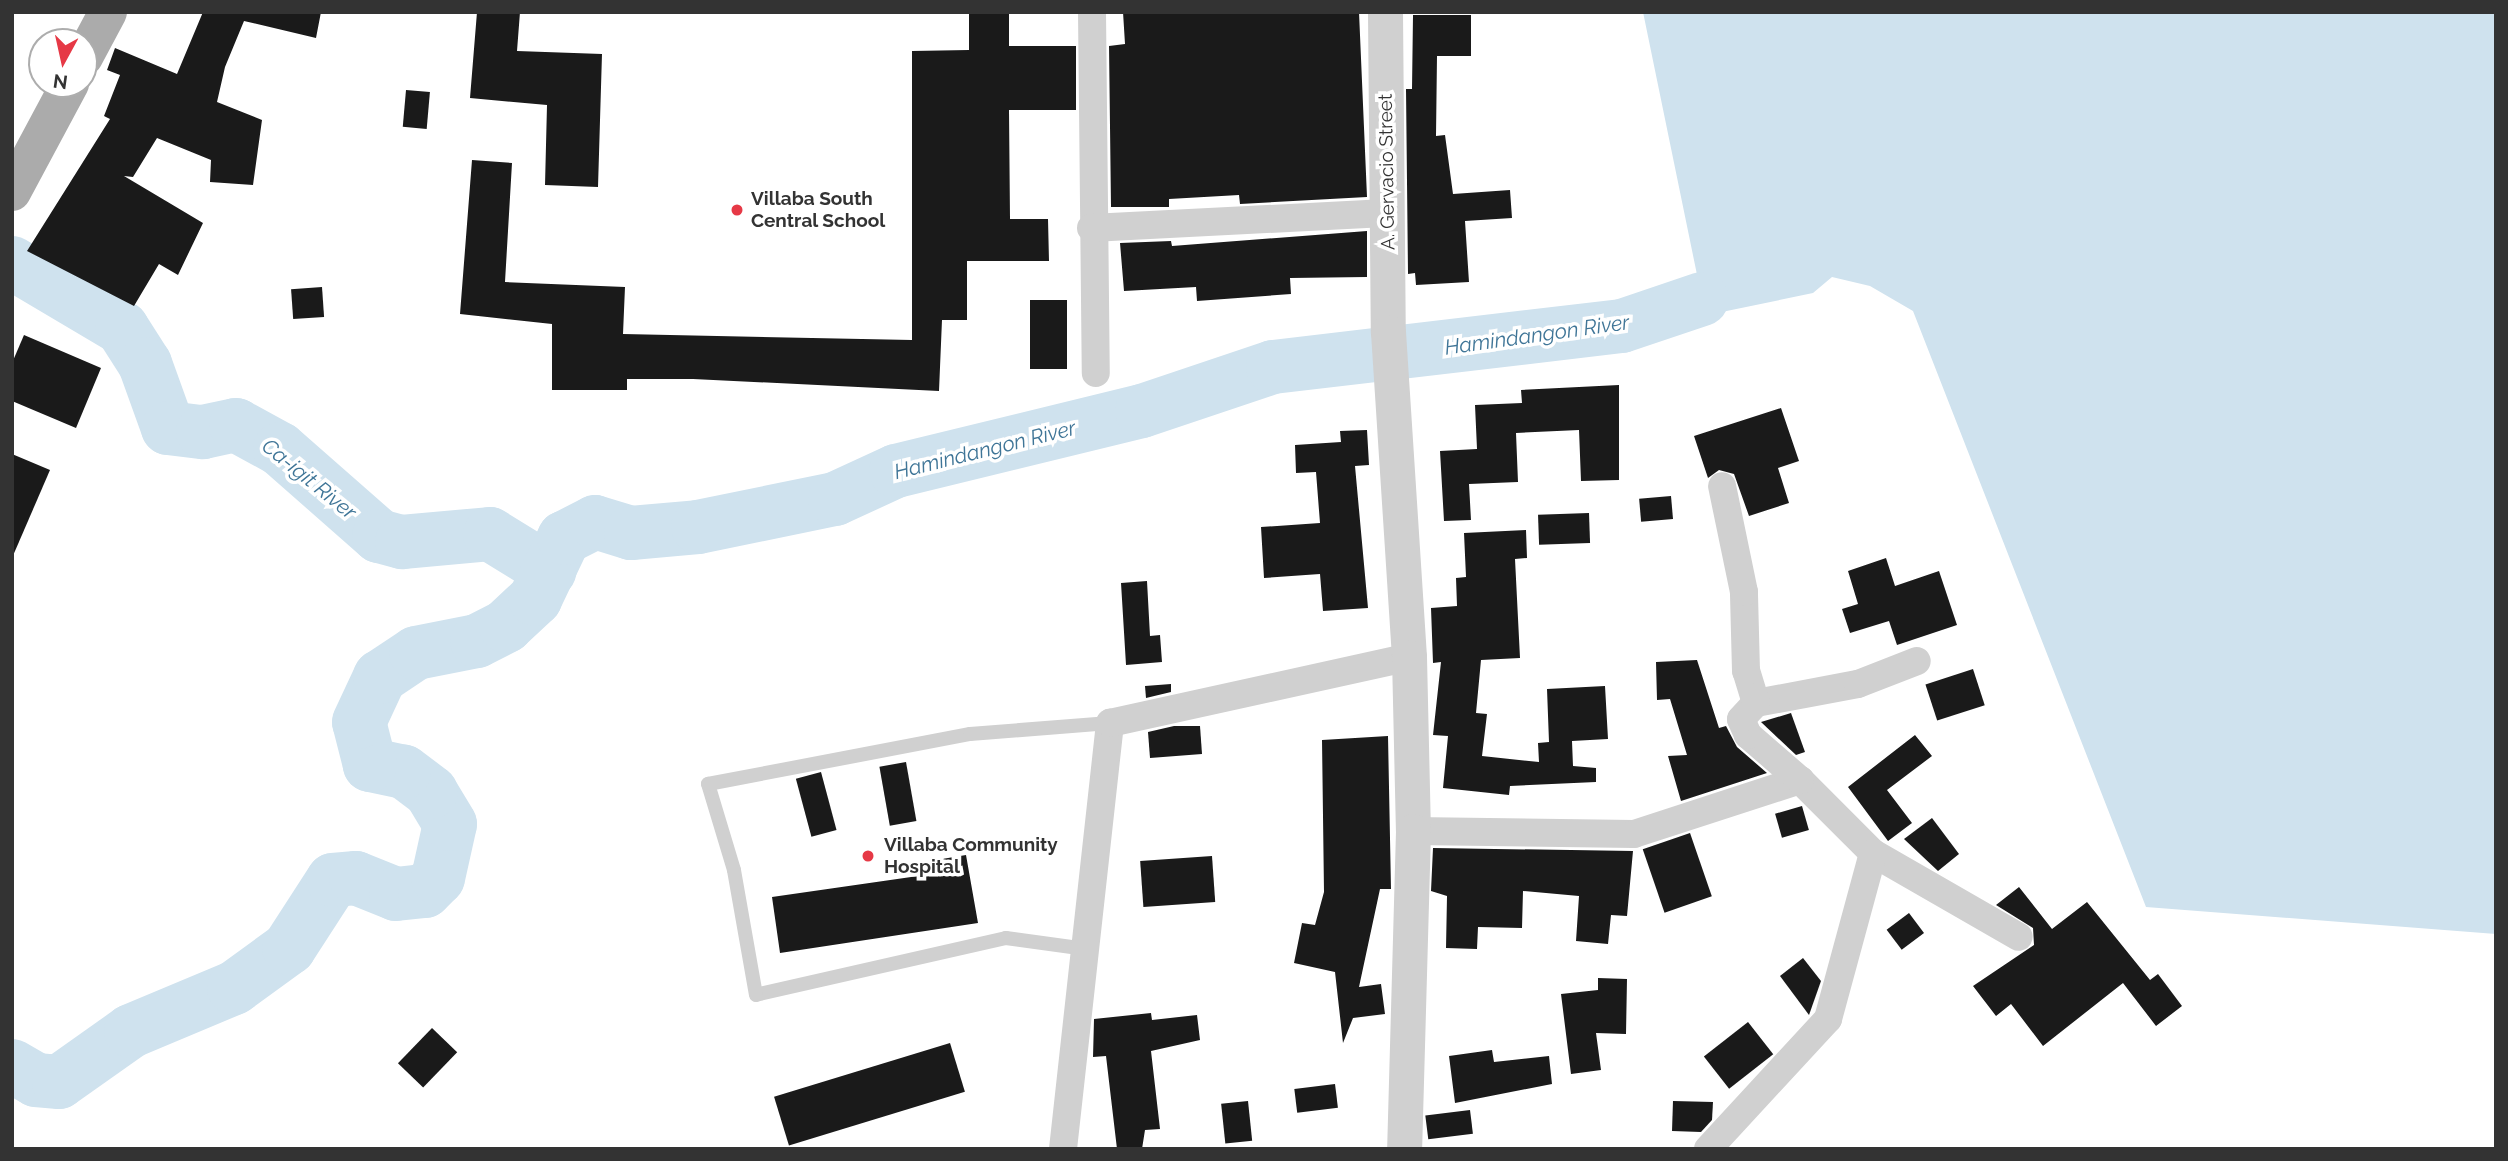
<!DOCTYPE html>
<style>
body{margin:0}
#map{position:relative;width:2508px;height:1161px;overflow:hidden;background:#fff;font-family:Raleway,sans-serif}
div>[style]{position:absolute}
.water>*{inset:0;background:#cfe2ee}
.river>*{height:54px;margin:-27px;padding:0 27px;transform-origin:27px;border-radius:27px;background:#cfe2ee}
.building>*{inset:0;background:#1a1a1a;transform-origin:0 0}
.service>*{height:14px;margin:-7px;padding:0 7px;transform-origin:7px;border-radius:7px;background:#d0d0d0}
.minor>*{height:28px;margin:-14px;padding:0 14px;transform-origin:14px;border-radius:14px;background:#d0d0d0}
.tertiary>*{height:35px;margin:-17.5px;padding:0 17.5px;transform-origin:17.5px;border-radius:17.5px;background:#d0d0d0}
.primary>*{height:38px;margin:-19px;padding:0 19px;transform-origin:19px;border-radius:19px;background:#ababab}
.dots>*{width:19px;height:19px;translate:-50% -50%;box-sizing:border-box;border:4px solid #fff;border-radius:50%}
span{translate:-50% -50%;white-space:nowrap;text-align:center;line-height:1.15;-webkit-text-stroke:7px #fff;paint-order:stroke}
.street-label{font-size:19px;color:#333}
.poi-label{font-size:19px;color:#333;font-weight:700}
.left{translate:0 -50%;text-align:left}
.water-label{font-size:21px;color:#3f7597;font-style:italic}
.frame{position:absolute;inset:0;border:14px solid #333;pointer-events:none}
.north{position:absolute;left:28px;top:28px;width:70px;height:70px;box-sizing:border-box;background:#fff;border:2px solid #adadad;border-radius:50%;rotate:188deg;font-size:19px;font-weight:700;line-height:28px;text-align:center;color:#333}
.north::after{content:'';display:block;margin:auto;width:24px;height:32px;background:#e63946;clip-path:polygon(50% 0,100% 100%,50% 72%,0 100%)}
</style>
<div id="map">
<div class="water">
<div style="clip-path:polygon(1643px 12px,2496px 12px,2496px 934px,2146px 907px,1913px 311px,1870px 286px,1832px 277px,1813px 293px,1717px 313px,1702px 299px)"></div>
</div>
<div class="river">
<div style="left:12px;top:263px;width:128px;rotate:30.6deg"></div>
<div style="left:122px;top:328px;width:43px;rotate:57.4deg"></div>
<div style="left:145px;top:364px;width:68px;rotate:70.2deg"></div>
<div style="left:168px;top:428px;width:35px;rotate:7deg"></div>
<div style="left:203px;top:432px;width:34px;rotate:-12deg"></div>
<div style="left:236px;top:425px;width:50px;rotate:28.6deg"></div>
<div style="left:280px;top:449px;width:132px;rotate:41.3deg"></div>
<div style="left:379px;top:536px;width:24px;rotate:15deg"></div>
<div style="left:402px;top:542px;width:88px;rotate:-5.2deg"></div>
<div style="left:490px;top:534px;width:70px;rotate:31.7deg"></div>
<div style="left:12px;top:1066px;width:28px;rotate:30deg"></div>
<div style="left:36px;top:1080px;width:23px;rotate:5deg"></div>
<div style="left:59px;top:1082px;width:88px;rotate:-35.3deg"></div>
<div style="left:131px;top:1031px;width:112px;rotate:-22.7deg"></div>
<div style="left:234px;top:988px;width:68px;rotate:-36deg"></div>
<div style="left:289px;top:948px;width:81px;rotate:-57.1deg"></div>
<div style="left:333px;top:880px;width:23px;rotate:-5deg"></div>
<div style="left:356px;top:878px;width:43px;rotate:21.8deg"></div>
<div style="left:396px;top:894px;width:29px;rotate:-6deg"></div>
<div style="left:425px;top:891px;width:18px;rotate:-45deg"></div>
<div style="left:438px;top:878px;width:55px;rotate:-77.5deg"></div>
<div style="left:450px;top:824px;width:37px;rotate:-121deg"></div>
<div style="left:431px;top:792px;width:34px;rotate:-143deg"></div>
<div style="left:404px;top:772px;width:35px;rotate:-168deg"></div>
<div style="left:370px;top:765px;width:44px;rotate:-104.3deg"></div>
<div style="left:359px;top:722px;width:50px;rotate:-65deg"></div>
<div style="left:380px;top:677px;width:43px;rotate:-33.7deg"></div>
<div style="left:416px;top:653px;width:62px;rotate:-11.1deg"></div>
<div style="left:477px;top:641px;width:33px;rotate:-27deg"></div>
<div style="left:506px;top:626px;width:40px;rotate:-43deg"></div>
<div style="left:535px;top:599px;width:68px;rotate:-64.6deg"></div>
<div style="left:564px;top:538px;width:35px;rotate:-27deg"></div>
<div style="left:595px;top:522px;width:38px;rotate:17deg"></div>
<div style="left:631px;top:533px;width:67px;rotate:-5.1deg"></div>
<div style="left:698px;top:527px;width:140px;rotate:-11.6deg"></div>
<div style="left:835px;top:499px;width:67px;rotate:-24.7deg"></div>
<div style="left:896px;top:471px;width:253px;rotate:-13.7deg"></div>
<div style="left:1142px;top:411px;width:138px;rotate:-18.6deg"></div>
<div style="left:1273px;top:367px;width:351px;rotate:-6.7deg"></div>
<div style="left:1622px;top:326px;width:84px;rotate:-18.6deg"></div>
</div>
<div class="building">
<div style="clip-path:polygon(203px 12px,321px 12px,316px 38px,244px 21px,225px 67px,217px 102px,262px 120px,253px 185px,210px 182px,211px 160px,157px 138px,133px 177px,124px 176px,203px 223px,178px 275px,159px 264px,134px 306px,27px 251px,110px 119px,104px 116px,120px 75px,107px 70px,115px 48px,177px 74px)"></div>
<div style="clip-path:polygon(477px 12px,520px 12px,517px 51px,602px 54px,598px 187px,545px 185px,547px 105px,470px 98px)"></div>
<div style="clip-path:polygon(969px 12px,1009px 12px,1009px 46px,1076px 46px,1076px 110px,1009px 110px,1010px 219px,1048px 219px,1049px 261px,967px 261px,967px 320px,942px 320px,939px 391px,693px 379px,627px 379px,627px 390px,552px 390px,552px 324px,460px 314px,472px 160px,512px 163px,505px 282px,625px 287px,623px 334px,912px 340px,912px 51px,969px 50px)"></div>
<div style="clip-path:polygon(1123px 12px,1359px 12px,1367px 197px,1240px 204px,1239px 195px,1169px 199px,1169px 207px,1111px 207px,1109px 46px,1125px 44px)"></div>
<div style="clip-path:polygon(1413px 15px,1471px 15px,1471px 56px,1437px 56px,1436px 136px,1445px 135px,1453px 194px,1510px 190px,1512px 218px,1465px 221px,1469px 282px,1416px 285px,1415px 273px,1408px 274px,1406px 89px,1412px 89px)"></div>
<div style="left:406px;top:90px;width:24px;height:37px;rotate:5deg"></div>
<div style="clip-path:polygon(1367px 231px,1367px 277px,1290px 278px,1291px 294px,1197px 301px,1196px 287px,1124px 291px,1120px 243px,1171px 241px,1172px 246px)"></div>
<div style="left:322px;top:287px;width:30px;height:31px;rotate:86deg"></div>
<div style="left:1030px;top:300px;width:37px;height:69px"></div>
<div style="clip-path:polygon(24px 335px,101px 368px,76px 428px,12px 401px,12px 363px)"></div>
<div style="clip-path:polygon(1619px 385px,1619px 480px,1581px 481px,1579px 430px,1516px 433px,1518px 482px,1469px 484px,1471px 520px,1444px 521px,1440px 451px,1477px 449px,1475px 405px,1522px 403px,1521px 390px)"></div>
<div style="clip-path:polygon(1781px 408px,1799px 461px,1778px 468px,1789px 503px,1749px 516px,1734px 474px,1719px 470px,1708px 478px,1694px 436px)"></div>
<div style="clip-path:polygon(1367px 430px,1369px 465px,1355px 466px,1368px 608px,1323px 611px,1320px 574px,1264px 578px,1261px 527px,1320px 523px,1316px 472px,1296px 473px,1295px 445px,1341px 442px,1340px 431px)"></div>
<div style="clip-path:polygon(12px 454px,50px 470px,12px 558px)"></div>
<div style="left:1671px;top:496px;width:23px;height:32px;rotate:85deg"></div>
<div style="left:1589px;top:513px;width:30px;height:51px;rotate:88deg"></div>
<div style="clip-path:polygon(1526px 530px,1527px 558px,1515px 559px,1520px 658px,1481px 660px,1476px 713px,1487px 714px,1482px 756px,1539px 762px,1538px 743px,1549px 742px,1547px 689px,1605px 686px,1608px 739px,1572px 741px,1573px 766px,1596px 768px,1596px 782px,1510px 786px,1509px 795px,1443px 788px,1448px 736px,1433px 735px,1441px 662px,1433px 663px,1431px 608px,1457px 606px,1456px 578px,1466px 577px,1464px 533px)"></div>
<div style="clip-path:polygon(1886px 558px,1895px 586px,1939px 571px,1957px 625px,1897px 645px,1889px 621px,1850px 633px,1842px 609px,1858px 604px,1848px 571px)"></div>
<div style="clip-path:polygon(1147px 581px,1150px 636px,1160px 635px,1162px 662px,1126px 665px,1121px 583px)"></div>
<div style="clip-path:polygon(1697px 660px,1719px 728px,1726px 726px,1737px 747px,1767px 773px,1681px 801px,1668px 756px,1687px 755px,1670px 699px,1657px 700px,1656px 662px)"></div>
<div style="left:1973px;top:669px;width:38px;height:50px;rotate:72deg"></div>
<div style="clip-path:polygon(1171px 684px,1171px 692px,1146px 698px,1145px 686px)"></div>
<div style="clip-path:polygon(1791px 713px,1805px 752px,1796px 755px,1761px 722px)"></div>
<div style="clip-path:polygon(1174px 726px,1200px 726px,1202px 754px,1150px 758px,1148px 732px)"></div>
<div style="clip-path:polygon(1915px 735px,1932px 756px,1887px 790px,1912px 823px,1888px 841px,1848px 787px)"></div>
<div style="clip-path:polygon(1388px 736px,1391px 889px,1380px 889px,1359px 987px,1381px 984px,1385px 1014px,1353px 1018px,1343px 1043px,1335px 972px,1294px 963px,1302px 923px,1315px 925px,1324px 892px,1322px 740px)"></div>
<div style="left:906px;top:762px;width:60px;height:27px;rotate:80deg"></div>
<div style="left:821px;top:772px;width:60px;height:26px;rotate:75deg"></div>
<div style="left:1802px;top:806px;width:25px;height:28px;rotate:74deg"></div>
<div style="clip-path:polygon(1932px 818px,1959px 854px,1938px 871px,1904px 839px)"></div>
<div style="left:1690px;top:833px;width:67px;height:50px;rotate:71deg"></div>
<div style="clip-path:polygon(1433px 848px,1633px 851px,1627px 916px,1611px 915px,1608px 944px,1576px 941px,1579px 896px,1523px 891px,1522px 928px,1478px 927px,1477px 949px,1446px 948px,1447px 896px,1431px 891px)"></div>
<div style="clip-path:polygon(966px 855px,978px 923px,780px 953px,772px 897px,932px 874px,930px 861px)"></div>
<div style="left:1212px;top:856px;width:46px;height:72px;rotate:86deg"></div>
<div style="clip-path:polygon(2019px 887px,2052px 929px,2087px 902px,2150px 980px,2158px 974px,2182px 1006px,2156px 1026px,2123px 983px,2043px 1046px,2011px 1004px,1996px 1016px,1973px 986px,2034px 945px,2033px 928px,1996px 905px)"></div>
<div style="left:1909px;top:913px;width:25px;height:28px;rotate:53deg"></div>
<div style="clip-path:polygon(1803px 958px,1821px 981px,1809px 1015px,1780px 976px)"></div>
<div style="clip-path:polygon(1598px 978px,1627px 979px,1626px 1034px,1596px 1033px,1601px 1070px,1571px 1074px,1561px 994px,1598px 990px)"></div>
<div style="clip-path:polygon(1151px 1013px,1152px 1020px,1197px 1015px,1200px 1040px,1151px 1051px,1160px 1129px,1145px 1130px,1142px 1149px,1117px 1149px,1106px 1056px,1093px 1057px,1094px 1019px)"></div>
<div style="left:1748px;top:1022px;width:41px;height:56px;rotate:52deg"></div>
<div style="left:432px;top:1028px;width:35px;height:49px;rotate:44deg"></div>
<div style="left:950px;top:1043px;width:51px;height:184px;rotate:73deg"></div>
<div style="clip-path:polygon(1492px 1050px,1494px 1062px,1549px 1056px,1552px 1084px,1455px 1103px,1449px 1056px)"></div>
<div style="left:1335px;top:1084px;width:24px;height:41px;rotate:83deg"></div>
<div style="left:1248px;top:1101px;width:40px;height:27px;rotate:84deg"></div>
<div style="clip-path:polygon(1673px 1101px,1713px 1102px,1712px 1120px,1701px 1132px,1672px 1131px)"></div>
<div style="left:1470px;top:1110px;width:24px;height:45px;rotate:83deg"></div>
</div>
<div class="service">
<div style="left:1086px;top:949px;width:81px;rotate:-172.2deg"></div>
<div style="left:1006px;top:938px;width:256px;rotate:167.2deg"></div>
<div style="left:756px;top:995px;width:127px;rotate:-100deg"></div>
<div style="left:734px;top:870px;width:90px;rotate:-106.8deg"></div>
<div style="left:708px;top:784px;width:267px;rotate:-10.8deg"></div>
<div style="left:970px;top:734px;width:140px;rotate:-4.5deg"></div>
</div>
<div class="minor">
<div style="left:1092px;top:12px;width:361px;rotate:89.4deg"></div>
<div style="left:1091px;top:228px;width:295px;rotate:-2.9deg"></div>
<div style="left:1756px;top:703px;width:104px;rotate:-10.6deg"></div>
<div style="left:1858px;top:684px;width:63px;rotate:-21.3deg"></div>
<div style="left:1800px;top:780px;width:103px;rotate:45deg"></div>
<div style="left:1873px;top:853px;width:168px;rotate:29.9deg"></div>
<div style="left:1413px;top:831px;width:221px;rotate:0.8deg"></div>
<div style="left:1634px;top:834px;width:175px;rotate:-18deg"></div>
<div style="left:1800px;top:780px;width:69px;rotate:-139.1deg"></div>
<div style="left:1748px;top:735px;width:17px;rotate:-114deg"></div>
<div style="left:1741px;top:719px;width:22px;rotate:-47deg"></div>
<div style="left:1756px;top:703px;width:34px;rotate:-107deg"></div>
<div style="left:1746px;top:671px;width:79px;rotate:-91.5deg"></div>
<div style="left:1744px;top:592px;width:108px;rotate:-101.7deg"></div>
<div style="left:1063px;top:1149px;width:429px;rotate:-83.7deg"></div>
<div style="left:1110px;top:723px;width:306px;rotate:-12.4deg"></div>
<div style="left:1708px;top:1149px;width:177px;rotate:-47.3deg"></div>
<div style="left:1828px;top:1019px;width:172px;rotate:-74.8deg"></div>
</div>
<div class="tertiary">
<div style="left:1385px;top:12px;width:320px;rotate:89.5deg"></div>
<div style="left:1388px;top:332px;width:326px;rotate:86.3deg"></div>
<div style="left:1409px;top:657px;width:174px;rotate:88.7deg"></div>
<div style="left:1413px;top:831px;width:318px;rotate:91.6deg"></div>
</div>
<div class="primary">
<div style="left:84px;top:57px;width:51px;rotate:-61.9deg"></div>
<div style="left:12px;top:192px;width:123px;rotate:-61.8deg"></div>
</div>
<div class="dots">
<div style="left:737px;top:210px;background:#e63946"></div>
<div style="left:868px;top:856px;background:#e63946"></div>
</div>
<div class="street-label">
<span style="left:1387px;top:172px;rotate:-91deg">A. Gervacio Street</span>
</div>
<div class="poi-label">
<span class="left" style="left:751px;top:210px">Villaba South<br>Central School</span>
<span class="left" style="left:884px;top:856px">Villaba Community<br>Hospital</span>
</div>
<div class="water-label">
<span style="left:1537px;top:335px;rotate:-8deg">Hamindangon River</span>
<span style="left:985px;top:450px;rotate:-14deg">Hamindangon River</span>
<span style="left:309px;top:479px;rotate:39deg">Ca-igit River</span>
</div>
<div class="frame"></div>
<div class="north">N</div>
</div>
